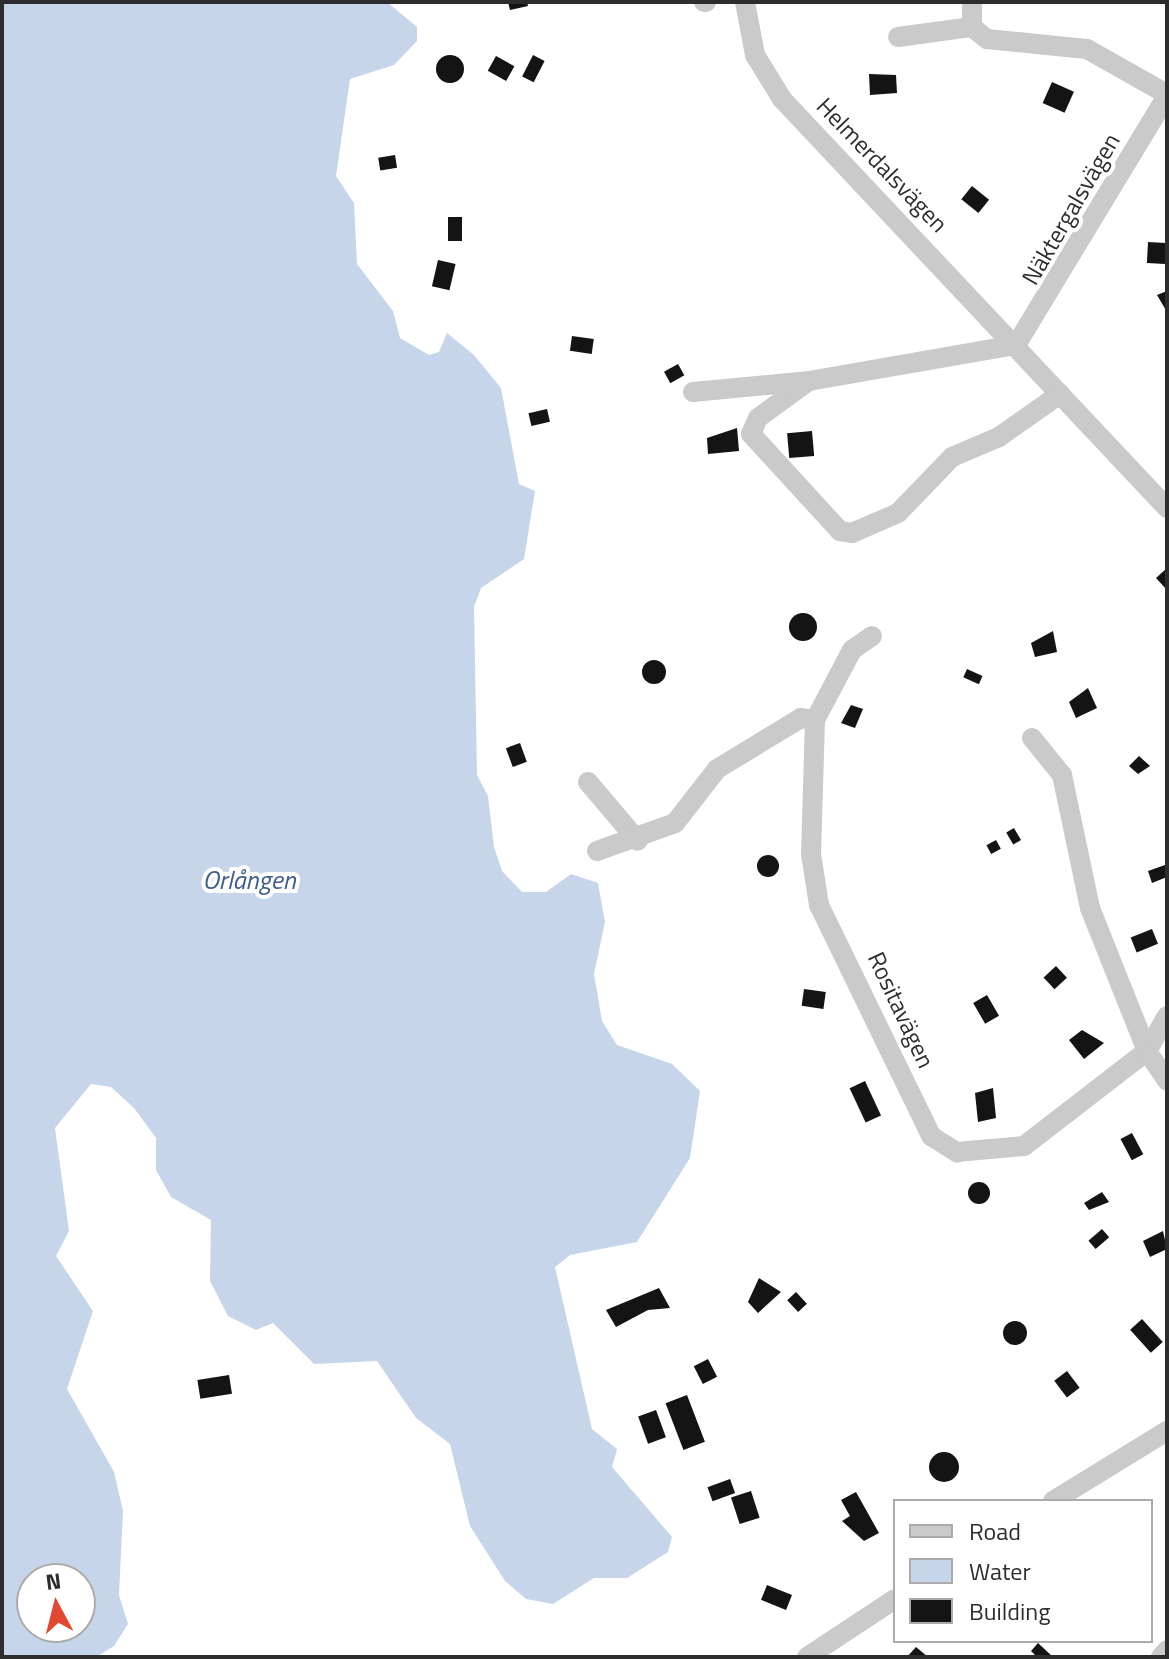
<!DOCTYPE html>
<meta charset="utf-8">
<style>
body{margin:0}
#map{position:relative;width:1169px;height:1659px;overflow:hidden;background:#fff;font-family:"Titillium Web",sans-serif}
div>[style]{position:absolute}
.water>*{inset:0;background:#c7d5ea}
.building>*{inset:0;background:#141414;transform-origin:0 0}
.round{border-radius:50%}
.minor>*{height:20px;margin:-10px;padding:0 10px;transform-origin:10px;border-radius:10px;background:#cacaca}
span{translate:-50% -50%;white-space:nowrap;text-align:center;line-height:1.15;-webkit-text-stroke:8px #fff;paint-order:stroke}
.street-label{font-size:24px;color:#2d2d2d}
.water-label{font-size:26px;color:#3d5d8d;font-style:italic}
.frame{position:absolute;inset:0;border:4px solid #2d2d2d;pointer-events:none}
.legend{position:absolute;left:893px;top:1499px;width:260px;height:144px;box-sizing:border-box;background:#fff;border:2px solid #ababab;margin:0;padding:10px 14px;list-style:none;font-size:24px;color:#2d2d2d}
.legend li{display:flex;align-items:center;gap:16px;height:40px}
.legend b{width:40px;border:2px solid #ababab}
.north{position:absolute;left:16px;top:1563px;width:80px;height:80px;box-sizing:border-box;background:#fff;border:2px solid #ababab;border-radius:50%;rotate:353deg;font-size:22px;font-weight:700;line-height:32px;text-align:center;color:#2d2d2d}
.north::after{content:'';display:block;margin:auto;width:28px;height:36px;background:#e24831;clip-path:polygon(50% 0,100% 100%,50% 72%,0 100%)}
</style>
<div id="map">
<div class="water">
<div style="clip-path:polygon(evenodd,2px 2px,387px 2px,417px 27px,417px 41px,394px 65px,350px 79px,336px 176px,354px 203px,357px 264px,393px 311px,400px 338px,429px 355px,439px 352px,447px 333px,474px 355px,501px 388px,519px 484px,535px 491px,524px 559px,481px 588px,474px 607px,477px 775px,488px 796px,494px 847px,502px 871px,522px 892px,546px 892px,571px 874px,598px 883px,605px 922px,594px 974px,602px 1021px,617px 1045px,672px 1064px,700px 1091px,690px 1158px,637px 1242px,570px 1255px,555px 1267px,592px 1429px,617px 1449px,612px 1467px,672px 1537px,668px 1552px,627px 1578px,594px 1578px,553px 1604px,526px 1599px,505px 1581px,470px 1526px,450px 1444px,416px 1418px,377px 1361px,314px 1364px,273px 1323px,256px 1330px,228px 1316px,210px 1281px,211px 1220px,171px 1197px,156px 1170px,156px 1138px,134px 1108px,111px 1087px,91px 1084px,55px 1128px,69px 1231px,56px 1256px,93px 1311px,67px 1389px,114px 1472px,123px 1511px,119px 1595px,128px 1624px,114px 1646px,96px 1657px,2px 1657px,2px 2px,32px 1579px,80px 1579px,80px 1627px,32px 1627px,32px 1579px)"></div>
</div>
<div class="building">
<div style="clip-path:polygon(508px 2px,527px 2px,528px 6px,510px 10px)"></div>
<div style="left:533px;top:55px;width:13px;height:24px;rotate:27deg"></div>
<div class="round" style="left:436px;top:55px;width:28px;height:28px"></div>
<div style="left:496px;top:56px;width:21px;height:17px;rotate:29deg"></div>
<div style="clip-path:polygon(869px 74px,896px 75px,897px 93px,870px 95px)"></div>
<div style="left:1052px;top:82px;width:24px;height:23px;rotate:24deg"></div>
<div style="left:395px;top:155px;width:13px;height:17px;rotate:81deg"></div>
<div style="left:972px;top:186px;width:22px;height:17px;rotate:39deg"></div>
<div style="left:448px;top:217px;width:14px;height:24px"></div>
<div style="left:1148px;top:242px;width:18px;height:21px;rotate:3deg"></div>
<div style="left:438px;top:260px;width:18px;height:27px;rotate:13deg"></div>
<div style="clip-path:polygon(1167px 291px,1167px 312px,1157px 295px)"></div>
<div style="left:572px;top:336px;width:22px;height:15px;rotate:8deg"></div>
<div style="left:678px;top:364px;width:13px;height:16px;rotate:61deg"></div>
<div style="left:547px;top:409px;width:13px;height:19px;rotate:77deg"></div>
<div style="clip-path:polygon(737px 428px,739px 451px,708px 454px,707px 438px)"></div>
<div style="left:812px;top:431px;width:25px;height:25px;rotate:85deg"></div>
<div style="clip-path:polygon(1167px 568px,1167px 590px,1156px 578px)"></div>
<div class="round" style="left:789px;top:613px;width:28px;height:28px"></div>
<div style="clip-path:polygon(1053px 631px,1057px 652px,1035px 657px,1031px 643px)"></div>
<div class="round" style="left:642px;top:660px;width:24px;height:24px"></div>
<div style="left:967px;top:669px;width:17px;height:9px;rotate:24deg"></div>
<div style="clip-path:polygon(1088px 688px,1097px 708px,1076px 718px,1069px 702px)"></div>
<div style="clip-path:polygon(851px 705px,863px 709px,855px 728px,841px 723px)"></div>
<div style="left:520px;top:743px;width:20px;height:15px;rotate:70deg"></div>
<div style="clip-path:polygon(1139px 756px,1150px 766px,1138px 774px,1129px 766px)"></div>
<div style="left:1014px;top:828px;width:14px;height:9px;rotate:60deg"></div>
<div style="left:996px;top:840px;width:10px;height:11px;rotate:61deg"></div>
<div class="round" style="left:757px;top:855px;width:22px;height:22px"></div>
<div style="clip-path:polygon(1165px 865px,1167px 877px,1152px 883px,1148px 871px)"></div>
<div style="left:1152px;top:929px;width:16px;height:23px;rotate:68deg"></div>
<div style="left:1056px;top:966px;width:16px;height:17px;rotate:47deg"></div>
<div style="left:804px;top:989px;width:22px;height:17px;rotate:8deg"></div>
<div style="left:987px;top:995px;width:24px;height:16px;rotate:60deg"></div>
<div style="clip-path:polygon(1082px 1030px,1104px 1043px,1084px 1059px,1069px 1040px)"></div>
<div style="left:865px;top:1081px;width:38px;height:17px;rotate:65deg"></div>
<div style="clip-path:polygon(993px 1088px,996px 1118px,978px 1122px,975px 1093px)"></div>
<div style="left:1132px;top:1133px;width:24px;height:13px;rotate:62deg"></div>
<div class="round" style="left:968px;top:1182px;width:22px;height:22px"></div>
<div style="clip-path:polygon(1102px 1192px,1109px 1202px,1089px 1210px,1084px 1203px)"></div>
<div style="left:1102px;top:1229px;width:11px;height:18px;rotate:49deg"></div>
<div style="clip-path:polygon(1163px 1231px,1167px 1249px,1150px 1257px,1143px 1241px)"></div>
<div style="clip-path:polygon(759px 1278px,781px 1292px,758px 1313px,748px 1302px)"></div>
<div style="clip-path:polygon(659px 1288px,670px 1308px,648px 1310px,616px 1327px,606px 1310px)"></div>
<div style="left:796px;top:1292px;width:16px;height:12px;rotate:47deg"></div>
<div style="left:1142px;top:1319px;width:31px;height:16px;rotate:48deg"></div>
<div class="round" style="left:1003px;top:1321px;width:24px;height:24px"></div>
<div style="left:708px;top:1359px;width:20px;height:16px;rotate:63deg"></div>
<div style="left:1067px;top:1371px;width:21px;height:16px;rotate:53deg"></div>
<div style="left:229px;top:1375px;width:19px;height:32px;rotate:81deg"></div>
<div style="left:687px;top:1395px;width:50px;height:23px;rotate:69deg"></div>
<div style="left:656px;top:1410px;width:29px;height:19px;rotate:70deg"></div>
<div class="round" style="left:929px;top:1452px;width:30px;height:30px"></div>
<div style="left:730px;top:1479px;width:15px;height:24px;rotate:70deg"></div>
<div style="left:751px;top:1491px;width:28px;height:21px;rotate:72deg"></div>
<div style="clip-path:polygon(856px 1492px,879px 1533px,864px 1541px,842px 1521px,850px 1516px,841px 1500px)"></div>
<div style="left:767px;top:1585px;width:27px;height:16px;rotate:22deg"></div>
<div style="clip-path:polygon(1038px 1643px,1053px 1657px,1037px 1657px,1031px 1651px)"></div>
<div style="clip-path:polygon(916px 1647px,928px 1657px,907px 1657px)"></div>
</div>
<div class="minor">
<div style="left:704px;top:2px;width:2px"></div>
<div style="left:745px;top:2px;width:54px;rotate:79.3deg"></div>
<div style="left:755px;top:55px;width:52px;rotate:58.5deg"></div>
<div style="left:782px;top:99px;width:562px;rotate:46.73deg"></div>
<div style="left:972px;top:2px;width:25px;rotate:90deg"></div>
<div style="left:972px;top:27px;width:19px;rotate:39deg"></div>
<div style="left:987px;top:39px;width:100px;rotate:5.7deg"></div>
<div style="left:1087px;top:49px;width:92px;rotate:29.4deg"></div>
<div style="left:898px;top:37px;width:75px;rotate:-7.7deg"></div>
<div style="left:806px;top:383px;width:59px;rotate:143.9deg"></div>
<div style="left:758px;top:418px;width:17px;rotate:114deg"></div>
<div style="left:751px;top:434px;width:132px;rotate:47.5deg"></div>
<div style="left:840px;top:531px;width:12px;rotate:9deg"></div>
<div style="left:852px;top:533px;width:50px;rotate:-23.5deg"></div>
<div style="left:898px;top:513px;width:78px;rotate:-46deg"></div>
<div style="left:952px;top:457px;width:51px;rotate:-23.1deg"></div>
<div style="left:999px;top:437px;width:75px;rotate:-35.2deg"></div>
<div style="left:693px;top:392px;width:117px;rotate:-5.4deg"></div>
<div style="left:809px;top:381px;width:210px;rotate:-9.9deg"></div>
<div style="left:1016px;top:345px;width:291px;rotate:-58.8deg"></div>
<div style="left:872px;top:636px;width:24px;rotate:145deg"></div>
<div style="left:852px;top:650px;width:79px;rotate:117.9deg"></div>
<div style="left:815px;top:720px;width:134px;rotate:91.7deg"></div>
<div style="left:811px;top:854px;width:52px;rotate:81.1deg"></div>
<div style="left:819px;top:905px;width:257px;rotate:64.1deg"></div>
<div style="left:931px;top:1136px;width:31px;rotate:32deg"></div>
<div style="left:957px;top:1152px;width:67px;rotate:-5.1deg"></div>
<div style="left:1024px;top:1146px;width:155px;rotate:-37.7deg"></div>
<div style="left:1147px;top:1051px;width:40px;rotate:-60.3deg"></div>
<div style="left:1032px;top:738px;width:48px;rotate:51deg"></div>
<div style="left:1062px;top:775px;width:136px;rotate:78.1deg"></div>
<div style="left:1090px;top:908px;width:154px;rotate:68.3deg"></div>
<div style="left:1147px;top:1051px;width:36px;rotate:56deg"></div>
<div style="left:588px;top:782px;width:77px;rotate:49.7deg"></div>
<div style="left:597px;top:851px;width:83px;rotate:-19.7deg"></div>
<div style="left:675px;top:823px;width:68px;rotate:-52.1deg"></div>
<div style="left:717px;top:769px;width:98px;rotate:-31.3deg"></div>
<div style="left:801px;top:718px;width:14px;rotate:8deg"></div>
<div style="left:1053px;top:1501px;width:134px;rotate:-31.6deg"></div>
<div style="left:807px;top:1657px;width:105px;rotate:-33.4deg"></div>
<div style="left:1161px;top:1657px;width:9px;rotate:-49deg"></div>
</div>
<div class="street-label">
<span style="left:882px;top:165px;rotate:46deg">Helmerdalsvägen</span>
<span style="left:1071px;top:209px;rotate:-60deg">Näktergalsvägen</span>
<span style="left:901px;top:1010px;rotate:65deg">Rositavägen</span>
</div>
<div class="water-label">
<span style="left:249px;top:880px">Orlången</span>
</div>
<div class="frame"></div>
<ul class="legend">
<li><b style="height:10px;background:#cacaca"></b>Road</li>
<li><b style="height:22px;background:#c7d5ea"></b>Water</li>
<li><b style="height:22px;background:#141414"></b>Building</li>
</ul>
<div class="north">N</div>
</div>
